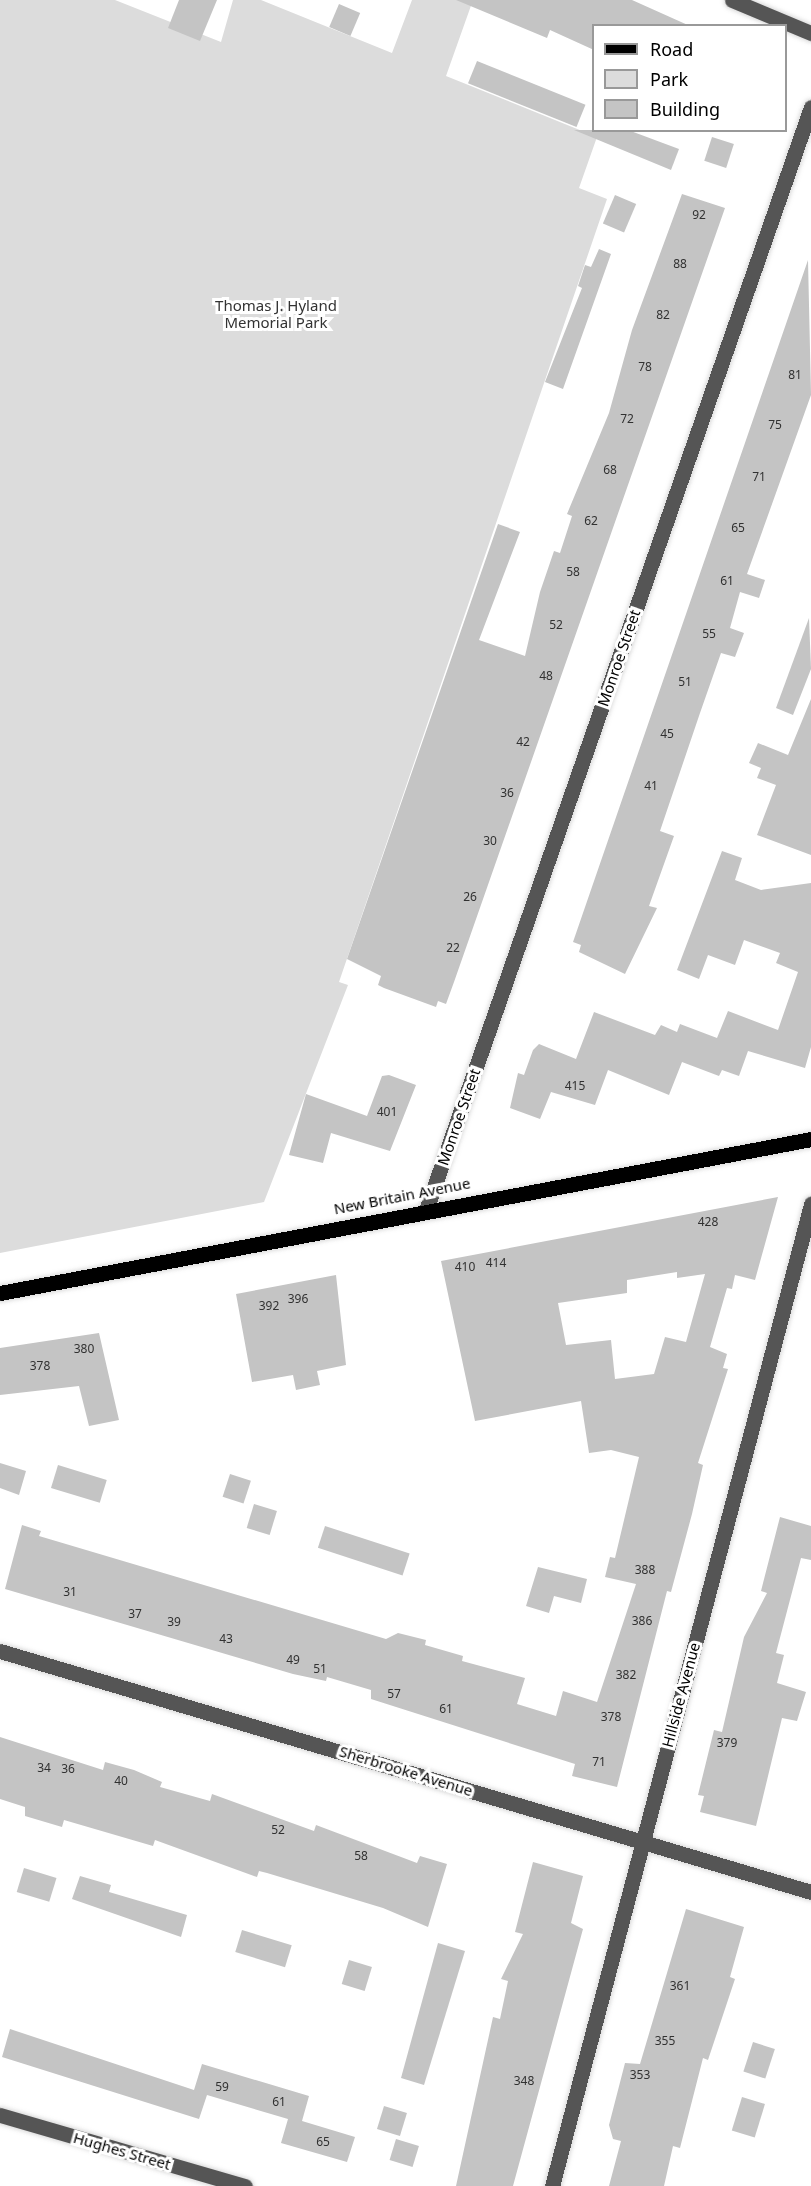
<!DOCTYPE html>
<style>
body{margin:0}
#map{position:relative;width:811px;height:2186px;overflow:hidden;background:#fff;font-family:"Noto Sans",sans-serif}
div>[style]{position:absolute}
.green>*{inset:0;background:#dcdcdc}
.building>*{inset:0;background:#c4c4c4;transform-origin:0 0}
.roads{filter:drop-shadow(0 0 2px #dbdbdb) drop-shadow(0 0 2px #dbdbdb)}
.minor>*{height:15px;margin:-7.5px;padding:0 7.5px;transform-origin:7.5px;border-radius:7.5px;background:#555}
.major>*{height:15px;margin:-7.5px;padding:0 7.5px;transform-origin:7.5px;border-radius:7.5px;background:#000}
span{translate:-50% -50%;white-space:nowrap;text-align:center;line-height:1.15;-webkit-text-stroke:6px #fff;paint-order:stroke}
.number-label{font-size:12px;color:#313131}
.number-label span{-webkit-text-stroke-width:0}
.park-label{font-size:15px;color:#333}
.street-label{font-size:15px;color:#000}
.legend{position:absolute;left:592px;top:24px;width:195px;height:108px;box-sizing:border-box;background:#fff;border:2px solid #999;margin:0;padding:8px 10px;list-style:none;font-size:18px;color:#000}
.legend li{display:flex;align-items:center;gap:12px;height:30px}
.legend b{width:30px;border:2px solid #999}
</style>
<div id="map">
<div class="green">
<div style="clip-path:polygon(0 0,115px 0,221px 42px,233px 0,261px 0,392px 53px,412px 0,473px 0,446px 76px,597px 137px,579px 188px,607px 199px,339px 982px,348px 985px,264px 1202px,0 1253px)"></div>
</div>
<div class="building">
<div style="clip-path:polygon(179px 0,217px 0,200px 41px,168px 28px)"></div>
<div style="clip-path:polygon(456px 0,632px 0,690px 26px,594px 26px,594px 50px,550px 30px,547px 38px)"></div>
<div style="left:339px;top:4px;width:23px;height:25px;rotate:23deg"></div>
<div style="left:477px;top:61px;width:117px;height:24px;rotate:22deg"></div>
<div style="clip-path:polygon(574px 130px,628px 130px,679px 149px,671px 170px)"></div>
<div style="left:712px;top:137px;width:23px;height:25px;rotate:18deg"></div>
<div style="clip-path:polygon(682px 194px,725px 208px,454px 982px,446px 1004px,438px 1001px,436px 1007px,384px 988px,378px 985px,381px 976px,347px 959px,498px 524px,520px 532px,479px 640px,525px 656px,540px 592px,554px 551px,560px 553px,572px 516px,567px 514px,609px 413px,632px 330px)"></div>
<div style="left:615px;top:195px;width:23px;height:31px;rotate:23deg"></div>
<div style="clip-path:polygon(599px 249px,611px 254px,563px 389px,545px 382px,582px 288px,578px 286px,585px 265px,591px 267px)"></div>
<div style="clip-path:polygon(808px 260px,811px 395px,747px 574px,765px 580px,759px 598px,740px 592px,730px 628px,744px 633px,735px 657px,721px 653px,700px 713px,660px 831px,674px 836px,649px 906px,657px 908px,625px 974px,579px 952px,581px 945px,573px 942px)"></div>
<div style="clip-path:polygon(809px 618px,811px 669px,793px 715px,776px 708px)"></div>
<div style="clip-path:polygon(811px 699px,811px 855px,757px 835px,776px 785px,757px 778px,761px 768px,749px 763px,758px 743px,788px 755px)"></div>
<div style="clip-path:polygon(722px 851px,742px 858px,735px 880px,761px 890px,811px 883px,811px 1047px,805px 1068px,748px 1051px,739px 1076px,722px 1070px,719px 1076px,682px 1062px,669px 1095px,608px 1070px,595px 1105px,551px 1092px,540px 1119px,510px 1108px,518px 1073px,524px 1075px,533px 1050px,539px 1044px,576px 1059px,594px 1012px,655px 1035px,661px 1025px,677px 1032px,680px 1024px,717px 1038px,728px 1011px,778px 1030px,798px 972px,776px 963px,780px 953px,744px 940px,735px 965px,708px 955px,699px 979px,677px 970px)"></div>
<div style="clip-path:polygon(389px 1075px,416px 1085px,390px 1151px,331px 1133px,323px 1163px,289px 1155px,306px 1094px,367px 1116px,382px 1076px)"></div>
<div style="clip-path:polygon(evenodd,778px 1197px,755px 1280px,735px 1275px,732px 1289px,727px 1288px,710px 1347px,727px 1354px,723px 1368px,728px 1369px,698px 1463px,703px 1465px,692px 1514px,671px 1592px,667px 1591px,617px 1787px,572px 1776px,575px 1764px,371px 1699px,371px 1690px,327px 1677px,326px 1681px,293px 1674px,5px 1589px,22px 1525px,41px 1531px,39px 1536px,386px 1639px,398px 1633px,426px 1640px,425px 1645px,463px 1656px,462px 1661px,525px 1678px,517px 1704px,556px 1716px,563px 1691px,597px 1702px,636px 1584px,605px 1577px,610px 1557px,615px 1558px,639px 1457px,611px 1450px,589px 1453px,581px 1401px,475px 1421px,441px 1261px,778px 1197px,677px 1272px,677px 1278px,705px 1274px,686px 1342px,665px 1337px,654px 1374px,615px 1379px,611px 1340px,566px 1345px,558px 1303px,627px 1293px,627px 1280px,677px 1272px)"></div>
<div style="clip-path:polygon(336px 1275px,346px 1365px,317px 1371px,320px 1385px,296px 1390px,293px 1375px,252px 1382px,236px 1294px)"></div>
<div style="clip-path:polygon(99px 1333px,119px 1420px,89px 1426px,79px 1386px,0 1395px,0 1348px)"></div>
<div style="clip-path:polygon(0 1463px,26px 1471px,19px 1495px,0 1488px)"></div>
<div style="left:58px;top:1465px;width:51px;height:24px;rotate:17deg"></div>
<div style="left:230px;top:1474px;width:22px;height:24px;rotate:18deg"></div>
<div style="left:254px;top:1504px;width:24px;height:25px;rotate:17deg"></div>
<div style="clip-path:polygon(780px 1517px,811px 1526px,811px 1560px,801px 1558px,776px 1653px,784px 1655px,777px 1683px,806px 1692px,797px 1721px,782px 1718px,756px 1826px,700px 1812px,704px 1796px,698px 1795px,714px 1730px,722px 1732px,744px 1637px,767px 1593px,761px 1591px)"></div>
<div style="left:325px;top:1526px;width:89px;height:23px;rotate:18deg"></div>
<div style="clip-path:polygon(538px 1567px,587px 1579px,581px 1603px,554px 1596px,549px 1613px,526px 1606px)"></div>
<div style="clip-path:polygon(0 1737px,103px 1770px,105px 1762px,134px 1770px,162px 1782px,160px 1787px,210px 1801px,212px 1794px,314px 1831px,316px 1825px,417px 1863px,420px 1856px,447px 1864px,428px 1927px,383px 1908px,267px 1873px,259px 1871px,257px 1877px,155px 1840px,153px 1846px,64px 1820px,62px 1827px,25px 1816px,25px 1807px,0 1799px)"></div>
<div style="clip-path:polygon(533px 1862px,583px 1876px,571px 1923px,583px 1929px,513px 2186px,456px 2186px,493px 2017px,500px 2019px,508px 1981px,501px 1979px,523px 1934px,515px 1932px)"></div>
<div style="left:24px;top:1868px;width:34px;height:25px;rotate:17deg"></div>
<div style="clip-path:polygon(80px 1876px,111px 1885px,109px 1892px,187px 1915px,181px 1937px,72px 1899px)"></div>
<div style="clip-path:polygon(686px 1909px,744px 1927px,730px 1977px,735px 1979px,708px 2060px,703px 2058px,680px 2148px,673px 2146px,664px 2186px,609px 2186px,621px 2141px,613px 2139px,609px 2125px,625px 2063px,640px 2064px)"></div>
<div style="left:242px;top:1930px;width:52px;height:23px;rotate:17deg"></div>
<div style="clip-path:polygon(438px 1943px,465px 1951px,424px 2085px,401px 2078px)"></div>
<div style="left:349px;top:1960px;width:24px;height:25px;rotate:17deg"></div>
<div style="clip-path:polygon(10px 2029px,194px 2090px,202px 2064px,309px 2096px,302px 2121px,355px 2137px,347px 2162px,281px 2143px,288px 2119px,207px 2095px,199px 2119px,2px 2057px)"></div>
<div style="left:753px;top:2042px;width:23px;height:31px;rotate:18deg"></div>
<div style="left:742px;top:2097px;width:24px;height:35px;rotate:17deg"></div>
<div style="left:384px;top:2106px;width:24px;height:24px;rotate:17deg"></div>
<div style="left:396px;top:2139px;width:24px;height:22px;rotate:17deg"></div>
</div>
<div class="roads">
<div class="minor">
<div style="left:732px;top:0;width:86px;rotate:22.7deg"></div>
<div style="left:426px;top:1210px;width:1168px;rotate:-70.76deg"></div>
<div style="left:0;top:1651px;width:846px;rotate:16.55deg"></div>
<div style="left:0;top:2115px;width:255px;rotate:16.2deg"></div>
<div style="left:552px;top:2186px;width:1016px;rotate:-75.22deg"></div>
</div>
<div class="major">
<div style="left:0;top:1293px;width:825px;rotate:-10.75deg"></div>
</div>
</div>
<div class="number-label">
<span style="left:699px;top:215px">92</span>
<span style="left:680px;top:264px">88</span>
<span style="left:663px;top:315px">82</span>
<span style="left:645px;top:367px">78</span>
<span style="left:795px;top:375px">81</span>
<span style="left:627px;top:419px">72</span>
<span style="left:775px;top:425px">75</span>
<span style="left:610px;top:470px">68</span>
<span style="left:759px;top:477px">71</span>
<span style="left:591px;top:521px">62</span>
<span style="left:738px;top:528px">65</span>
<span style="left:573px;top:572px">58</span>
<span style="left:727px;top:581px">61</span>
<span style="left:556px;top:625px">52</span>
<span style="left:709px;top:634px">55</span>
<span style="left:546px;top:676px">48</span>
<span style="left:685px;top:682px">51</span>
<span style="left:667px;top:734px">45</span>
<span style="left:523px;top:742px">42</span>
<span style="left:651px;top:786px">41</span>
<span style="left:507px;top:793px">36</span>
<span style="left:490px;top:841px">30</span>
<span style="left:470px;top:897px">26</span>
<span style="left:453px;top:948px">22</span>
<span style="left:575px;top:1086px">415</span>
<span style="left:387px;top:1112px">401</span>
<span style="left:708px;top:1222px">428</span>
<span style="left:496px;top:1263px">414</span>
<span style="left:465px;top:1267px">410</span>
<span style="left:298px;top:1299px">396</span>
<span style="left:269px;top:1306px">392</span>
<span style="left:84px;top:1349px">380</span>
<span style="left:40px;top:1366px">378</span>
<span style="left:645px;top:1570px">388</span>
<span style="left:70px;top:1592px">31</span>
<span style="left:135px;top:1614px">37</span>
<span style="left:642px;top:1621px">386</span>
<span style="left:174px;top:1622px">39</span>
<span style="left:226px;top:1639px">43</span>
<span style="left:293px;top:1660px">49</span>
<span style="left:320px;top:1669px">51</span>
<span style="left:626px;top:1675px">382</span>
<span style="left:394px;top:1694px">57</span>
<span style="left:446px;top:1709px">61</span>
<span style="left:611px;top:1717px">378</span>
<span style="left:727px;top:1743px">379</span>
<span style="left:599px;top:1762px">71</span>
<span style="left:44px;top:1768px">34</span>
<span style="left:68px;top:1769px">36</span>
<span style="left:121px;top:1781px">40</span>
<span style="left:278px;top:1830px">52</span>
<span style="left:361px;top:1856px">58</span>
<span style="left:680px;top:1986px">361</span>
<span style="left:665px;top:2041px">355</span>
<span style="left:640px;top:2075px">353</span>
<span style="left:524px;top:2081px">348</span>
<span style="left:222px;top:2087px">59</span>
<span style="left:279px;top:2102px">61</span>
<span style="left:323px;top:2142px">65</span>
</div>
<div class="park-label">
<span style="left:276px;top:314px">Thomas J. Hyland<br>Memorial Park</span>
</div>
<div class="street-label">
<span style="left:619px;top:658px;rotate:-71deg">Monroe Street</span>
<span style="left:459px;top:1117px;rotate:-71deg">Monroe Street</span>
<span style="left:402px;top:1196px;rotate:-11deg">New Britain Avenue</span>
<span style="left:681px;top:1695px;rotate:-75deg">Hillside Avenue</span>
<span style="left:406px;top:1771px;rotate:17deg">Sherbrooke Avenue</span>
<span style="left:122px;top:2151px;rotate:16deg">Hughes Street</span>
</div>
<ul class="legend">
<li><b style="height:8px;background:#000"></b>Road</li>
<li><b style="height:16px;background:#dcdcdc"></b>Park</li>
<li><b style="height:16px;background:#c4c4c4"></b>Building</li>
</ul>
</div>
